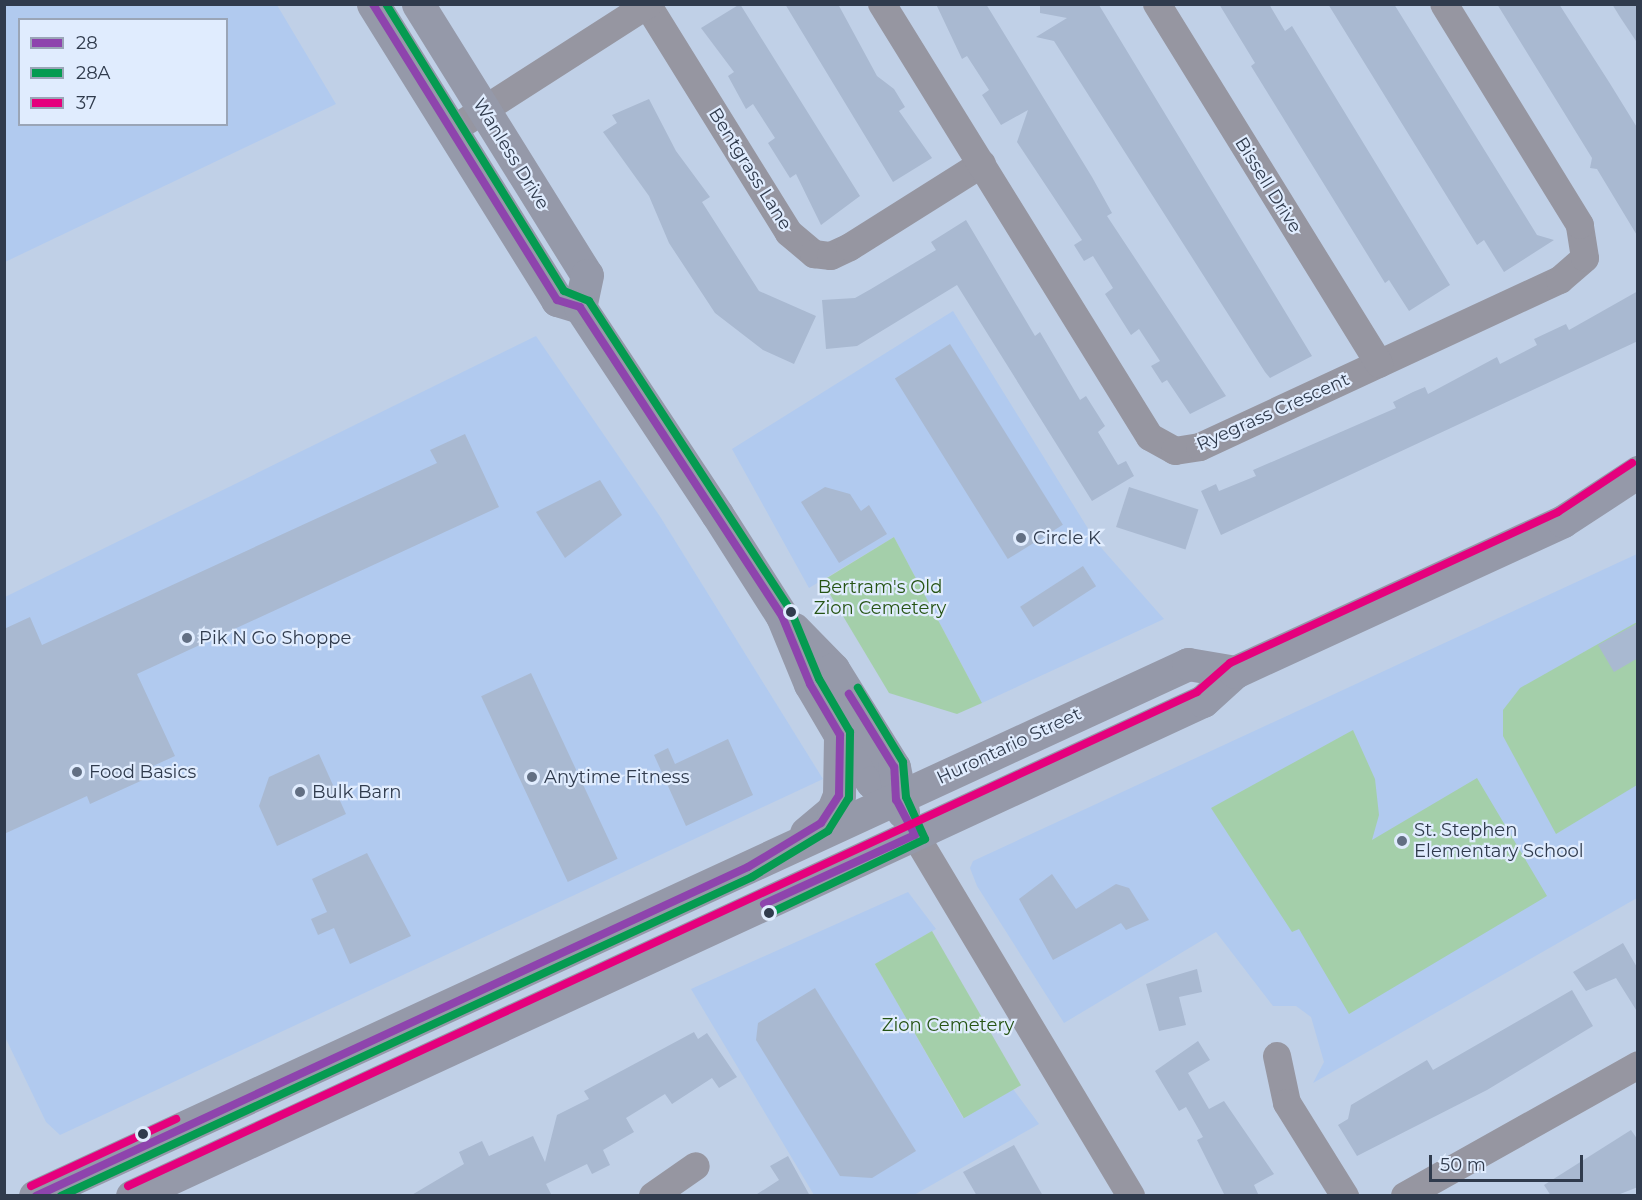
<!DOCTYPE html>
<style>
body{margin:0}
#map{position:relative;width:1642px;height:1200px;overflow:hidden;background:#c0d0e7;font-family:Montserrat,sans-serif}
div>[style]{position:absolute}
.built>*{inset:0;background:#b1caef}
.green>*{inset:0;background:#a4cfaa;transform-origin:0 0}
.building>*{inset:0;background:#a9b9d1;transform-origin:0 0}
.minor>*{height:28px;margin:-14px;padding:0 14px;transform-origin:14px;border-radius:14px;background:#9696a1}
.major>*{height:33px;margin:-16.5px;padding:0 16.5px;transform-origin:16.5px;border-radius:16.5px;background:#9599a9}
.bus-1>*{height:8px;margin:-4px;padding:0 4px;transform-origin:4px;border-radius:4px;background:#8e44ad}
.bus-2>*{height:8px;margin:-4px;padding:0 4px;transform-origin:4px;border-radius:4px;background:#059b51}
.bus-3>*{height:8px;margin:-4px;padding:0 4px;transform-origin:4px;border-radius:4px;background:#e5007d}
.dots>*{width:16px;height:16px;translate:-50% -50%;box-sizing:border-box;border:3px solid #e0ecfe;border-radius:50%}
span{translate:-50% -50%;white-space:nowrap;text-align:center;line-height:1.15;-webkit-text-stroke:4.5px #e0ecfe;paint-order:stroke}
.street-label{font-size:18px;color:#303b4d}
.poi-label{font-size:18px;color:#303b4d}
.left{translate:0 -50%;text-align:left}
.park-label{font-size:18px;color:#265414}
.frame{position:absolute;inset:0;border:6px solid #303b4d;pointer-events:none}
.legend{position:absolute;left:18px;top:18px;width:210px;height:108px;box-sizing:border-box;background:#e0ecfe;border:2px solid #9aa5b7;margin:0;padding:8px 10px;list-style:none;font-size:18px;color:#303b4d}
.legend li{display:flex;align-items:center;gap:12px;height:30px}
.legend b{width:30px;border:2px solid #9aa5b7}
.scale{position:absolute;left:1429px;top:1155px;width:154px;height:27px;box-sizing:border-box;border:3px solid #303b4d;border-top:0;padding-left:8px;font-size:18px;line-height:21px;white-space:nowrap;color:#303b4d;-webkit-text-stroke:4px #e0ecfe;paint-order:stroke}
</style>
<div id="map">
<div class="built">
<div style="clip-path:polygon(evenodd,5px 4px,277px 5px,336px 104px,5px 262px,5px 4px,20px 20px,226px 20px,226px 124px,20px 124px,20px 20px)"></div>
<div style="clip-path:polygon(953px 311px,1097px 543px,1164px 619px,982px 703px,894px 537px,809px 588px,732px 449px)"></div>
<div style="clip-path:polygon(536px 336px,661px 518px,823px 779px,60px 1135px,46px 1122px,5px 1037px,5px 597px)"></div>
<div style="clip-path:polygon(1637px 554px,1637px 898px,1313px 1083px,1324px 1062px,1311px 1017px,1296px 1006px,1273px 1006px,1216px 932px,1064px 1023px,977px 886px,970px 868px,973px 861px)"></div>
<div style="clip-path:polygon(908px 892px,936px 929px,875px 964px,963px 1118px,1013px 1089px,1039px 1124px,914px 1195px,814px 1195px,691px 989px)"></div>
</div>
<div class="green">
<div style="clip-path:polygon(894px 537px,982px 703px,957px 714px,889px 693px,822px 581px)"></div>
<div style="clip-path:polygon(1637px 622px,1637px 785px,1556px 834px,1503px 736px,1503px 710px,1520px 688px)"></div>
<div style="clip-path:polygon(1353px 730px,1375px 779px,1379px 815px,1372px 840px,1477px 778px,1547px 896px,1349px 1014px,1299px 929px,1292px 932px,1211px 808px)"></div>
<div style="left:932px;top:931px;width:178px;height:66px;rotate:60deg"></div>
</div>
<div class="building">
<div style="clip-path:polygon(740px 4px,860px 196px,821px 225px,796px 174px,790px 178px,768px 143px,775px 138px,753px 104px,746px 109px,728px 76px,734px 72px,701px 28px)"></div>
<div style="clip-path:polygon(785px 4px,838px 4px,877px 76px,894px 89px,905px 107px,899px 111px,932px 158px,893px 182px)"></div>
<div style="clip-path:polygon(936px 4px,986px 4px,1092px 177px,1112px 213px,1107px 216px,1226px 396px,1190px 414px,1167px 380px,1162px 383px,1151px 366px,1160px 361px,1139px 329px,1131px 335px,1105px 294px,1113px 288px,1093px 256px,1084px 261px,1074px 245px,1082px 240px,1017px 142px,1028px 110px,1001px 125px,982px 95px,989px 90px,967px 56px,962px 59px)"></div>
<div style="clip-path:polygon(1040px 4px,1099px 5px,1312px 356px,1270px 378px,1265px 372px,1054px 41px,1036px 37px,1067px 18px,1040px 13px)"></div>
<div style="clip-path:polygon(1219px 4px,1269px 4px,1285px 31px,1292px 26px,1450px 285px,1409px 311px,1389px 280px,1385px 283px,1251px 66px,1255px 63px)"></div>
<div style="clip-path:polygon(1328px 4px,1394px 4px,1537px 235px,1554px 240px,1504px 272px,1484px 240px,1477px 245px)"></div>
<div style="clip-path:polygon(1497px 4px,1559px 4px,1609px 82px,1638px 129px,1638px 237px,1597px 169px,1590px 168px,1592px 158px)"></div>
<div style="clip-path:polygon(1612px 4px,1638px 4px,1638px 44px,1620px 17px)"></div>
<div style="clip-path:polygon(649px 99px,676px 151px,710px 197px,702px 202px,759px 291px,816px 316px,794px 364px,763px 350px,715px 313px,669px 243px,649px 196px,603px 132px,617px 123px,612px 115px)"></div>
<div style="clip-path:polygon(966px 220px,1035px 336px,1040px 332px,1080px 400px,1086px 396px,1105px 426px,1098px 432px,1118px 465px,1126px 461px,1134px 476px,1092px 501px,957px 285px,857px 346px,826px 349px,822px 300px,855px 298px,871px 289px,936px 250px,931px 242px)"></div>
<div style="clip-path:polygon(1638px 291px,1638px 341px,1221px 535px,1201px 491px,1216px 484px,1219px 491px,1256px 476px,1253px 470px,1396px 408px,1393px 402px,1413px 392px,1425px 387px,1428px 394px,1497px 357px,1500px 364px,1537px 345px,1534px 339px,1566px 324px,1569px 330px)"></div>
<div style="left:950px;top:344px;width:213px;height:65px;rotate:58deg"></div>
<div style="clip-path:polygon(465px 434px,499px 507px,137px 674px,175px 756px,142px 771px,145px 779px,90px 804px,87px 796px,4px 834px,4px 629px,30px 617px,42px 645px,437px 463px,430px 450px)"></div>
<div style="clip-path:polygon(600px 480px,622px 515px,565px 558px,536px 512px)"></div>
<div style="clip-path:polygon(825px 487px,850px 494px,861px 511px,869px 505px,887px 534px,839px 563px,801px 502px)"></div>
<div style="left:1129px;top:487px;width:73px;height:42px;rotate:18deg"></div>
<div style="left:1083px;top:566px;width:24px;height:75px;rotate:57deg"></div>
<div style="clip-path:polygon(1638px 623px,1638px 658px,1614px 672px,1598px 645px)"></div>
<div style="left:531px;top:673px;width:205px;height:55px;rotate:65deg"></div>
<div style="clip-path:polygon(728px 739px,753px 795px,686px 826px,654px 755px,668px 748px,675px 764px)"></div>
<div style="clip-path:polygon(319px 754px,346px 814px,277px 846px,259px 806px,269px 777px)"></div>
<div style="clip-path:polygon(367px 853px,411px 936px,350px 964px,334px 928px,318px 935px,311px 919px,327px 912px,312px 879px)"></div>
<div style="clip-path:polygon(1052px 874px,1076px 909px,1116px 884px,1129px 888px,1149px 920px,1126px 930px,1121px 923px,1053px 960px,1019px 899px)"></div>
<div style="clip-path:polygon(1623px 943px,1638px 969px,1638px 1013px,1616px 978px,1586px 991px,1573px 972px)"></div>
<div style="clip-path:polygon(1197px 969px,1202px 992px,1179px 997px,1186px 1025px,1159px 1031px,1146px 984px)"></div>
<div style="clip-path:polygon(815px 988px,916px 1151px,872px 1178px,840px 1176px,756px 1040px,758px 1023px)"></div>
<div style="clip-path:polygon(1572px 990px,1593px 1026px,1487px 1090px,1357px 1156px,1338px 1125px,1348px 1119px,1351px 1105px,1427px 1060px,1433px 1070px)"></div>
<div style="clip-path:polygon(694px 1032px,698px 1039px,707px 1033px,737px 1077px,719px 1088px,712px 1078px,672px 1104px,665px 1094px,626px 1118px,634px 1132px,603px 1150px,610px 1165px,592px 1174px,587px 1164px,546px 1184px,552px 1196px,410px 1196px,464px 1164px,459px 1152px,482px 1141px,489px 1156px,533px 1136px,545px 1162px,557px 1115px,589px 1099px,584px 1091px)"></div>
<div style="clip-path:polygon(1198px 1041px,1210px 1060px,1188px 1073px,1209px 1109px,1224px 1101px,1274px 1174px,1254px 1185px,1259px 1196px,1225px 1196px,1197px 1140px,1203px 1137px,1186px 1107px,1179px 1111px,1155px 1071px)"></div>
<div style="clip-path:polygon(1631px 1130px,1638px 1140px,1638px 1187px,1615px 1196px,1551px 1196px,1544px 1185px)"></div>
<div style="clip-path:polygon(1014px 1145px,1043px 1196px,977px 1196px,963px 1172px)"></div>
<div style="clip-path:polygon(788px 1156px,810px 1196px,754px 1196px,779px 1180px,770px 1166px)"></div>
</div>
<div class="minor">
<div style="left:647px;top:4px;width:269px;rotate:58.2deg"></div>
<div style="left:789px;top:233px;width:33px;rotate:40deg"></div>
<div style="left:814px;top:254px;width:17px;rotate:7deg"></div>
<div style="left:831px;top:256px;width:21px;rotate:-25deg"></div>
<div style="left:850px;top:247px;width:156px;rotate:-32.2deg"></div>
<div style="left:882px;top:4px;width:509px;rotate:58.25deg"></div>
<div style="left:1150px;top:437px;width:29px;rotate:29deg"></div>
<div style="left:1175px;top:451px;width:25px;rotate:-9deg"></div>
<div style="left:1200px;top:447px;width:397px;rotate:-24.9deg"></div>
<div style="left:1560px;top:280px;width:33px;rotate:-41deg"></div>
<div style="left:1585px;top:258px;width:33px;rotate:-99deg"></div>
<div style="left:1580px;top:225px;width:259px;rotate:-121.6deg"></div>
<div style="left:1157px;top:4px;width:423px;rotate:58.3deg"></div>
<div style="left:451px;top:131px;width:235px;rotate:-32.7deg"></div>
<div style="left:915px;top:835px;width:421px;rotate:59.1deg"></div>
<div style="left:1277px;top:1056px;width:48px;rotate:78deg"></div>
<div style="left:1287px;top:1103px;width:110px;rotate:58.1deg"></div>
<div style="left:653px;top:1196px;width:52px;rotate:-34.9deg"></div>
<div style="left:1405px;top:1196px;width:267px;rotate:-29.3deg"></div>
</div>
<div class="major">
<div style="left:373px;top:4px;width:349px;rotate:58.1deg"></div>
<div style="left:557px;top:300px;width:24px;rotate:17deg"></div>
<div style="left:580px;top:307px;width:248px;rotate:56.5deg"></div>
<div style="left:717px;top:514px;width:121px;rotate:57.5deg"></div>
<div style="left:782px;top:616px;width:74px;rotate:67.6deg"></div>
<div style="left:810px;top:684px;width:59px;rotate:59.5deg"></div>
<div style="left:840px;top:735px;width:57px;rotate:55.8deg"></div>
<div style="left:872px;top:782px;width:30px;rotate:37deg"></div>
<div style="left:418px;top:4px;width:319px;rotate:58.1deg"></div>
<div style="left:587px;top:275px;width:33px;rotate:102deg"></div>
<div style="left:794px;top:629px;width:56px;rotate:45.7deg"></div>
<div style="left:833px;top:669px;width:115px;rotate:58.1deg"></div>
<div style="left:894px;top:767px;width:46px;rotate:78.7deg"></div>
<div style="left:806px;top:833px;width:35px;rotate:-40deg"></div>
<div style="left:833px;top:810px;width:16px;rotate:-68deg"></div>
<div style="left:839px;top:795px;width:60px;rotate:-89deg"></div>
<div style="left:35px;top:1196px;width:1270px;rotate:-24.77deg"></div>
<div style="left:1188px;top:664px;width:48px;rotate:9.7deg"></div>
<div style="left:132px;top:1196px;width:1180px;rotate:-24.81deg"></div>
<div style="left:1203px;top:701px;width:43px;rotate:-42.2deg"></div>
<div style="left:1235px;top:672px;width:361px;rotate:-24.7deg"></div>
<div style="left:1563px;top:521px;width:90px;rotate:-33.2deg"></div>
</div>
<div class="bus-1">
<div style="left:764px;top:904px;width:166px;rotate:-24.6deg"></div>
<div style="left:915px;top:835px;width:40px;rotate:-118deg"></div>
<div style="left:896px;top:800px;width:33px;rotate:-93deg"></div>
<div style="left:894px;top:767px;width:86px;rotate:-121.7deg"></div>
<div style="left:36px;top:1196px;width:784px;rotate:-24.8deg"></div>
<div style="left:748px;top:867px;width:85px;rotate:-31.1deg"></div>
<div style="left:821px;top:823px;width:33px;rotate:-57deg"></div>
<div style="left:839px;top:795px;width:60px;rotate:-89deg"></div>
<div style="left:840px;top:735px;width:59px;rotate:-120.5deg"></div>
<div style="left:810px;top:684px;width:74px;rotate:-112.4deg"></div>
<div style="left:782px;top:616px;width:369px;rotate:-123.2deg"></div>
<div style="left:580px;top:307px;width:24px;rotate:-163deg"></div>
<div style="left:557px;top:300px;width:349px;rotate:-121.9deg"></div>
</div>
<div class="bus-2">
<div style="left:768px;top:914px;width:174px;rotate:-25.5deg"></div>
<div style="left:925px;top:839px;width:46px;rotate:-114.3deg"></div>
<div style="left:906px;top:797px;width:35px;rotate:-95deg"></div>
<div style="left:903px;top:762px;width:87px;rotate:-121.3deg"></div>
<div style="left:61px;top:1196px;width:761px;rotate:-24.78deg"></div>
<div style="left:752px;top:877px;width:89px;rotate:-31.2deg"></div>
<div style="left:828px;top:831px;width:39px;rotate:-58deg"></div>
<div style="left:849px;top:798px;width:66px;rotate:-89.1deg"></div>
<div style="left:850px;top:732px;width:61px;rotate:-120.3deg"></div>
<div style="left:819px;top:679px;width:74px;rotate:-112.4deg"></div>
<div style="left:791px;top:611px;width:370px;rotate:-123.1deg"></div>
<div style="left:589px;top:301px;width:27px;rotate:-158deg"></div>
<div style="left:564px;top:291px;width:338px;rotate:-121.8deg"></div>
</div>
<div class="bus-3">
<div style="left:31px;top:1186px;width:160px;rotate:-24.8deg"></div>
<div style="left:128px;top:1186px;width:1178px;rotate:-24.8deg"></div>
<div style="left:1197px;top:692px;width:44px;rotate:-41.3deg"></div>
<div style="left:1230px;top:663px;width:361px;rotate:-24.7deg"></div>
<div style="left:1558px;top:512px;width:89px;rotate:-33.5deg"></div>
</div>
<div class="dots">
<div style="left:1021px;top:538px;background:#626f83"></div>
<div style="left:791px;top:612px;background:#303b4d"></div>
<div style="left:187px;top:638px;background:#626f83"></div>
<div style="left:77px;top:772px;background:#626f83"></div>
<div style="left:532px;top:777px;background:#626f83"></div>
<div style="left:300px;top:792px;background:#626f83"></div>
<div style="left:1402px;top:841px;background:#626f83"></div>
<div style="left:769px;top:913px;background:#303b4d"></div>
<div style="left:143px;top:1134px;background:#303b4d"></div>
</div>
<div class="street-label">
<span style="left:511px;top:154px;rotate:58deg">Wanless Drive</span>
<span style="left:750px;top:169px;rotate:58deg">Bentgrass Lane</span>
<span style="left:1268px;top:185px;rotate:58deg">Bissell Drive</span>
<span style="left:1273px;top:412px;rotate:-24deg">Ryegrass Crescent</span>
<span style="left:1009px;top:746px;rotate:-25deg">Hurontario Street</span>
</div>
<div class="poi-label">
<span class="left" style="left:1033px;top:538px">Circle K</span>
<span class="left" style="left:199px;top:638px">Pik N Go Shoppe</span>
<span class="left" style="left:89px;top:772px">Food Basics</span>
<span class="left" style="left:544px;top:777px">Anytime Fitness</span>
<span class="left" style="left:312px;top:792px">Bulk Barn</span>
<span class="left" style="left:1414px;top:841px">St. Stephen<br>Elementary School</span>
</div>
<div class="park-label">
<span style="left:880px;top:598px">Bertram's Old<br>Zion Cemetery</span>
<span style="left:948px;top:1025px">Zion Cemetery</span>
</div>
<div class="frame"></div>
<ul class="legend">
<li><b style="height:8px;background:#8e44ad"></b>28</li>
<li><b style="height:8px;background:#059b51"></b>28A</li>
<li><b style="height:8px;background:#e5007d"></b>37</li>
</ul>
<div class="scale">50 m</div>
</div>
